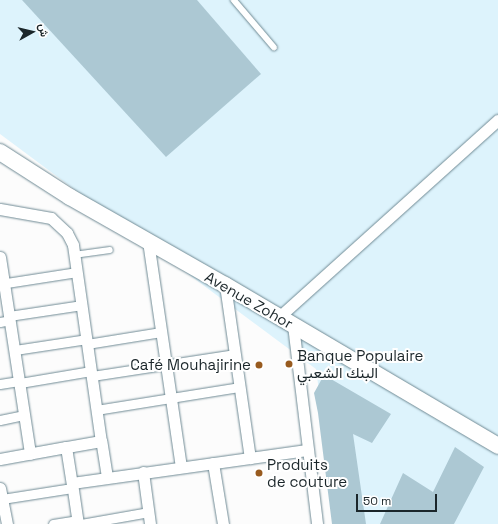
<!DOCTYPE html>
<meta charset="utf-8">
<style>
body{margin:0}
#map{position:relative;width:498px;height:524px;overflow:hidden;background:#fcfcfc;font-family:"Space Grotesk",Vazirmatn,sans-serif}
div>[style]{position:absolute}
.built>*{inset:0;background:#ddf3fc}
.building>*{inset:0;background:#acc8d3}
.roads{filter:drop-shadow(0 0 1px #6f8a94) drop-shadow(0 0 1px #6f8a94)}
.service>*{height:5.5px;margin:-2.75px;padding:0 2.75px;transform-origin:2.75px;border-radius:2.75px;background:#fff}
.pedestrian>*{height:9px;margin:-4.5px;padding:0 4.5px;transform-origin:4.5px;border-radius:4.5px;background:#fff}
.minor>*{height:11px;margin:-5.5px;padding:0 5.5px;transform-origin:5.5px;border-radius:5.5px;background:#fff}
.secondary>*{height:16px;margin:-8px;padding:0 8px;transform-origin:8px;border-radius:8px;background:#fff}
.dots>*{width:11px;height:11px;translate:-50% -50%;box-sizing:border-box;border:2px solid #fff;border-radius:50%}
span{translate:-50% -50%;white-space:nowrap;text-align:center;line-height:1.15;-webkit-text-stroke:4px #fff;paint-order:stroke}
.street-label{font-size:15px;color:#1b262a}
.poi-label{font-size:15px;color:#1b262a}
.left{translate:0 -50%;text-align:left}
.right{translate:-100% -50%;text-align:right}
.north{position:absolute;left:12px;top:12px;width:40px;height:40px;-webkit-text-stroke:3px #fff;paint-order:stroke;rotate:82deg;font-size:11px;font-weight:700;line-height:16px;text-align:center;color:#1b262a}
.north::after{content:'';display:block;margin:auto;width:14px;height:18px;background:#1b262a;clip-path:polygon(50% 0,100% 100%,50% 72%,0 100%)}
.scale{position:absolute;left:356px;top:494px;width:81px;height:18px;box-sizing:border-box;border:2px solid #1b262a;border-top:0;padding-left:5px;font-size:12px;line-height:14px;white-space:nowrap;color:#1b262a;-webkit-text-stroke:3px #fff;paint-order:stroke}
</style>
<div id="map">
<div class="built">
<div style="clip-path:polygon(0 0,498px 0,498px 524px,337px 524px,316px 369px,0 134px)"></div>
</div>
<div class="building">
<div style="clip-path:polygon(22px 0,197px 0,261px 74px,166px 157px)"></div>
<div style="clip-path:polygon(324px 375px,391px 414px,372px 443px,353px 434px,366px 524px,332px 524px,318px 413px,314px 393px)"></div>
<div style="clip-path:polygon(455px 447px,484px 467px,454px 524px,380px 524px,403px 473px,433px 492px)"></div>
</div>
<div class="roads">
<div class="service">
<div style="left:234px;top:0;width:62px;rotate:49.6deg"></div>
<div style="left:74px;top:255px;width:36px;rotate:-8deg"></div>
</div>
<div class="pedestrian">
<div style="left:0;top:284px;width:78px;rotate:-8.9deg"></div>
<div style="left:9px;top:316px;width:74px;rotate:-8.6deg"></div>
<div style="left:0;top:322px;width:10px;rotate:-11deg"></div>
<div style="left:87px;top:344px;width:75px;rotate:-9.2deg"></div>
<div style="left:15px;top:350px;width:73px;rotate:-8.7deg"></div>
<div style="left:92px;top:376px;width:145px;rotate:-8.7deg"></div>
<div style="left:20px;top:383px;width:72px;rotate:-9.6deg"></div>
<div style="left:0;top:384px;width:19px;rotate:-9deg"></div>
<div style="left:96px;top:410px;width:146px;rotate:-9.1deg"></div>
<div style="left:0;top:420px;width:25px;rotate:-12deg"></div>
<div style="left:2px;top:499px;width:71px;rotate:-8.9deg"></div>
<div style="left:53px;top:524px;width:24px;rotate:-9deg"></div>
<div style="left:81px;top:524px;width:69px;rotate:-10deg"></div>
</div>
<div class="minor">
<div style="left:0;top:209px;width:52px;rotate:10deg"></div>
<div style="left:51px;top:218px;width:22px;rotate:43deg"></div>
<div style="left:67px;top:233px;width:13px;rotate:63deg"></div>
<div style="left:73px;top:245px;width:198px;rotate:81.9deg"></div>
<div style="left:148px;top:241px;width:228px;rotate:81.7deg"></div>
<div style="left:0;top:257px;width:199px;rotate:81.3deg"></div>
<div style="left:225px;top:285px;width:175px;rotate:81.8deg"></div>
<div style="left:279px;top:317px;width:295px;rotate:-42deg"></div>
<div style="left:293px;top:325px;width:200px;rotate:83.1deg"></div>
<div style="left:0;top:459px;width:67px;rotate:-10.3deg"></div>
<div style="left:213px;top:463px;width:62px;rotate:80.7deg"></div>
<div style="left:143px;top:472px;width:52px;rotate:82.3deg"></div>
<div style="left:107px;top:477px;width:36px;rotate:-99deg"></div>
<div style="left:101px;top:441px;width:36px;rotate:170deg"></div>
<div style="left:66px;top:447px;width:36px;rotate:81deg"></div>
<div style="left:72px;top:483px;width:237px;rotate:-8deg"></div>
<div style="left:72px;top:483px;width:41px;rotate:81.7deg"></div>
<div style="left:0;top:488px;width:37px;rotate:79deg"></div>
</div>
<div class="secondary">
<div style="left:0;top:152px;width:83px;rotate:32.7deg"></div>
<div style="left:70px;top:197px;width:178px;rotate:29.6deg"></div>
<div style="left:225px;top:285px;width:317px;rotate:30.5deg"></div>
</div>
</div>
<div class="dots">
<div style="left:289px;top:364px;background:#985b1f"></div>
<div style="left:259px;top:365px;background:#985b1f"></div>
<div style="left:259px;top:473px;background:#985b1f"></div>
</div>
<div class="street-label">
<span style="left:249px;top:300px;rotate:30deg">Avenue Zohor</span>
</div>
<div class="poi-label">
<span class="left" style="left:297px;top:364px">Banque Populaire<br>البنك الشعبي</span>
<span class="right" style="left:251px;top:365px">Café Mouhajirine</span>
<span class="left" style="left:267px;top:473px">Produits<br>de couture</span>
</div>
<div class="north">ش</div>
<div class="scale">50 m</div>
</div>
